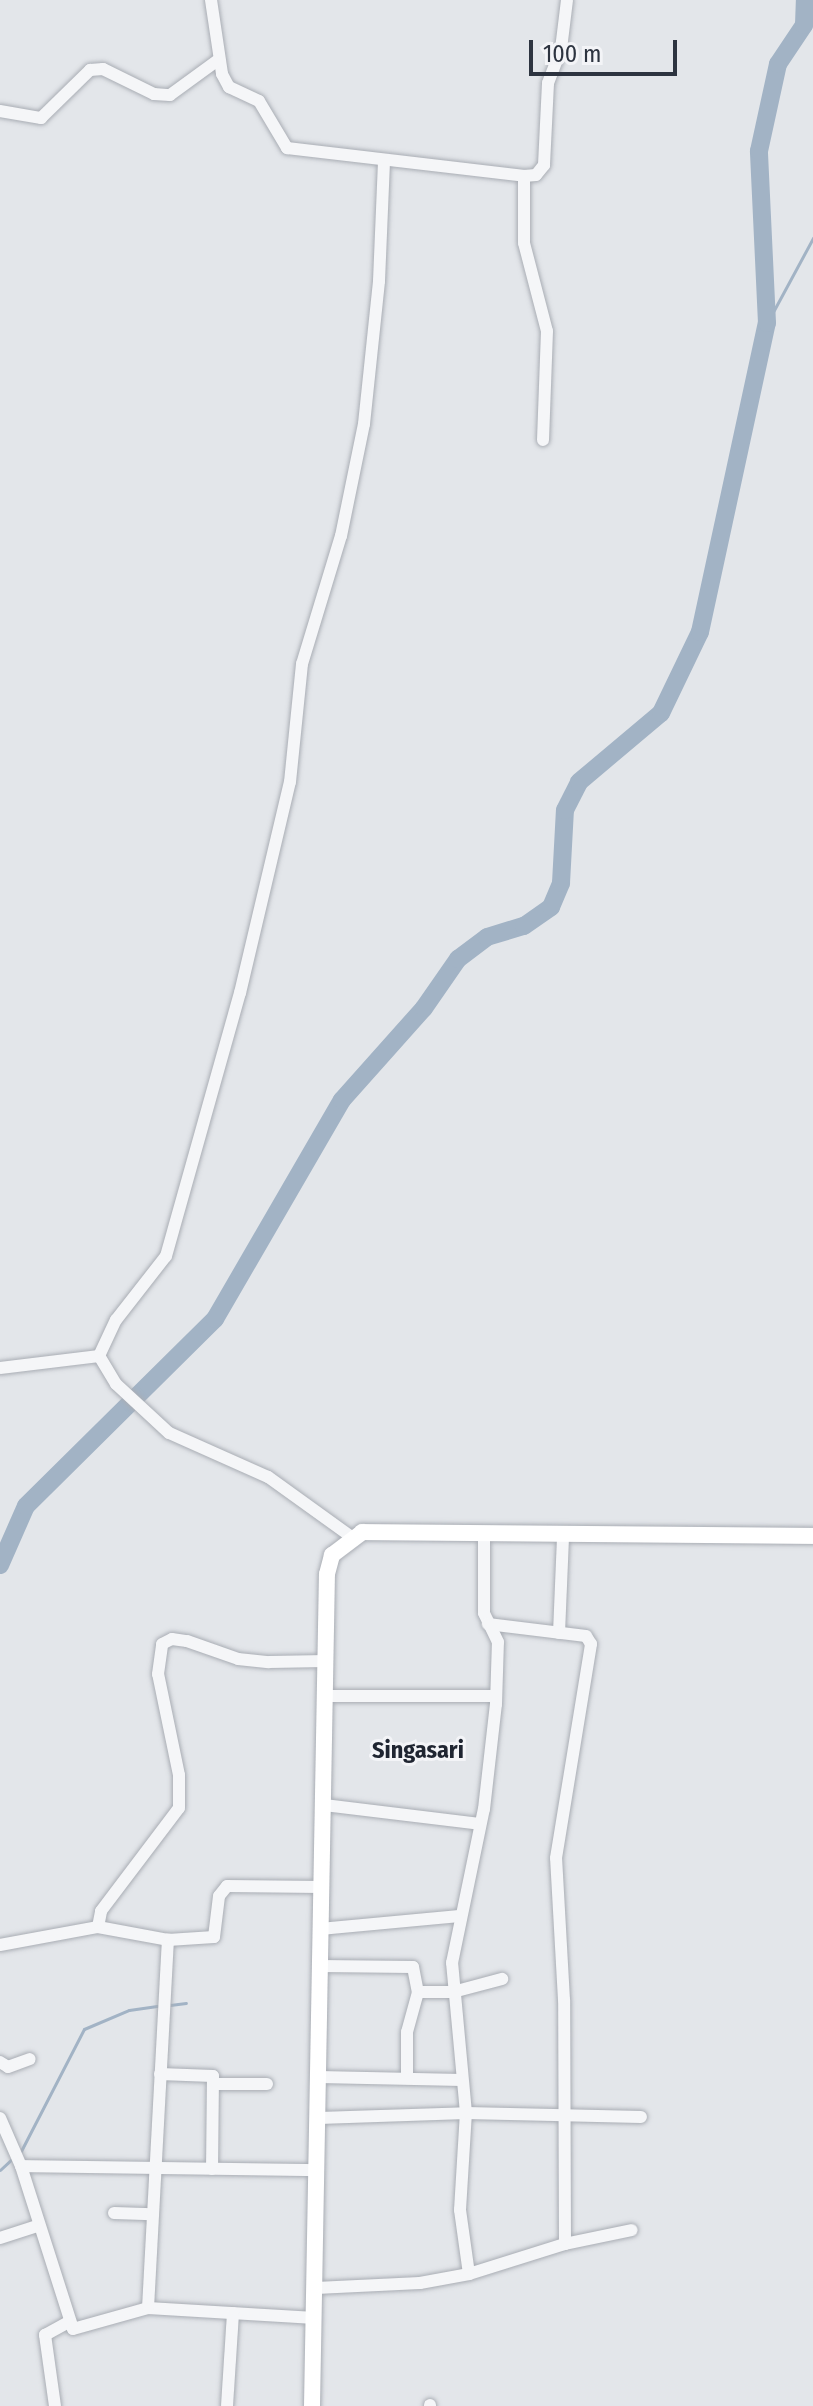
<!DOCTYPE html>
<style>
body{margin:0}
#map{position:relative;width:813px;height:2406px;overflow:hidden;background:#e3e6ea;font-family:"Fira Sans Condensed",sans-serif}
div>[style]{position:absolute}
.stream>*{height:3px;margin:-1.5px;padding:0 1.5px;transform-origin:1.5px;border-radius:1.5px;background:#a2b3c5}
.river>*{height:18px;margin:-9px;padding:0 9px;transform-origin:9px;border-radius:9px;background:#a2b3c5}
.roads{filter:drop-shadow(0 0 2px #a9adb4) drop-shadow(0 0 2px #a9adb4)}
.street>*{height:12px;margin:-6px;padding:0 6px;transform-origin:6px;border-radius:6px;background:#f5f6f8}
.secondary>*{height:16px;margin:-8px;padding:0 8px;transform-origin:8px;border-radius:8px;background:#fff}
span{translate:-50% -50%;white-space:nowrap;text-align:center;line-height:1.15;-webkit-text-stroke:6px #f3f4f7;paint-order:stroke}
.quarter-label{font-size:24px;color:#1f2531;font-weight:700}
.scale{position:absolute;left:529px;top:40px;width:148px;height:36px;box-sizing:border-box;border:4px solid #2d3440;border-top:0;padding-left:10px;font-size:24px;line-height:28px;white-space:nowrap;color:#2d3440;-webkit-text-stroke:6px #f3f4f7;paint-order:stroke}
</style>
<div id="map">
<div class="stream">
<div style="left:767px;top:323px;width:97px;rotate:-61.6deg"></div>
<div style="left:170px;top:2005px;width:16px;rotate:-7deg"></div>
<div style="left:21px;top:2151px;width:137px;rotate:-62.7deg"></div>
<div style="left:84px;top:2029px;width:49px;rotate:-22.9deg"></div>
<div style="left:129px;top:2010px;width:30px;rotate:-8deg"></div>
<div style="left:0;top:2170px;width:16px;rotate:-43deg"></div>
</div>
<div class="river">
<div style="left:0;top:1565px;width:64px;rotate:-66.2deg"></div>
<div style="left:26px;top:1506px;width:266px;rotate:-44.7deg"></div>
<div style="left:215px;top:1319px;width:253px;rotate:-59.9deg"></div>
<div style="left:342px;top:1100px;width:123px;rotate:-48.3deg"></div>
<div style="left:424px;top:1008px;width:60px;rotate:-55.2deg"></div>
<div style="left:458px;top:959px;width:36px;rotate:-37deg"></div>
<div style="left:487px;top:937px;width:39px;rotate:-17deg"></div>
<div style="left:524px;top:926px;width:33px;rotate:-35deg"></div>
<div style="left:551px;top:907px;width:26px;rotate:-67deg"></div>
<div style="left:561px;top:883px;width:73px;rotate:-86.9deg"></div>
<div style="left:565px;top:810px;width:31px;rotate:-63deg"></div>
<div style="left:579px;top:782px;width:107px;rotate:-40.1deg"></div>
<div style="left:661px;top:713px;width:90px;rotate:-64.3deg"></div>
<div style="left:700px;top:632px;width:316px;rotate:-77.8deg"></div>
<div style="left:767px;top:323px;width:172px;rotate:-92.7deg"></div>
<div style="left:759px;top:151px;width:89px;rotate:-77.7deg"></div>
<div style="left:778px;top:64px;width:47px;rotate:-56.3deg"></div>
<div style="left:804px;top:25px;width:25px;rotate:-88deg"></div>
</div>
<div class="roads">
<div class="street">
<div style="left:211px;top:0;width:75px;rotate:81.5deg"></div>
<div style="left:222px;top:74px;width:15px;rotate:62deg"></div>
<div style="left:229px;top:87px;width:33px;rotate:25deg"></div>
<div style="left:259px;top:101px;width:55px;rotate:59.2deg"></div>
<div style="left:287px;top:148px;width:239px;rotate:6.7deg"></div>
<div style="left:524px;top:176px;width:12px;rotate:-5deg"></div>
<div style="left:536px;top:175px;width:13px;rotate:-51deg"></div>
<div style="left:544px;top:165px;width:82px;rotate:-87.2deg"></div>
<div style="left:548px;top:83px;width:36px;rotate:-69deg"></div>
<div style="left:561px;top:49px;width:49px;rotate:-83deg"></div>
<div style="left:0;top:111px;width:42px;rotate:9.7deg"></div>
<div style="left:41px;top:118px;width:69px;rotate:-44.4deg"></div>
<div style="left:90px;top:70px;width:13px;rotate:-4deg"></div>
<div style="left:103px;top:69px;width:57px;rotate:26.1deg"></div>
<div style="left:154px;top:94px;width:16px;rotate:4deg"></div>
<div style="left:170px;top:95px;width:59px;rotate:-36.1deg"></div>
<div style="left:524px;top:176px;width:67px;rotate:90deg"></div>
<div style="left:524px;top:243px;width:91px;rotate:75.4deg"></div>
<div style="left:547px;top:331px;width:109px;rotate:92.1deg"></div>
<div style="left:0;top:1368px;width:100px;rotate:-6.9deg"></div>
<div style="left:353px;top:1538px;width:105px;rotate:-144.3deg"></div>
<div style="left:268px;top:1477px;width:108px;rotate:-156deg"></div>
<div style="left:169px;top:1433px;width:72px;rotate:-137.2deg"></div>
<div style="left:116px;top:1384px;width:33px;rotate:-121deg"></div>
<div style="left:99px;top:1356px;width:40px;rotate:-65deg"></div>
<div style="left:116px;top:1320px;width:81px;rotate:-52deg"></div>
<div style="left:166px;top:1256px;width:273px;rotate:-74.3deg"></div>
<div style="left:240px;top:993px;width:217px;rotate:-76.7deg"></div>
<div style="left:290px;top:782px;width:119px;rotate:-84.2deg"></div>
<div style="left:302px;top:664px;width:134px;rotate:-73.1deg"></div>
<div style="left:341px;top:536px;width:114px;rotate:-78.4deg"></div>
<div style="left:364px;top:424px;width:144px;rotate:-84deg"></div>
<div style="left:379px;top:281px;width:120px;rotate:-87.6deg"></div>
<div style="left:559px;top:1633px;width:95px;rotate:-87.6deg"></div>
<div style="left:325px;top:1696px;width:171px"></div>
<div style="left:324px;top:1805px;width:157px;rotate:6.9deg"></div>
<div style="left:98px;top:1927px;width:16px;rotate:-79deg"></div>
<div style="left:101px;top:1911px;width:129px;rotate:-52.9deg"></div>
<div style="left:179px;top:1808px;width:33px;rotate:-90deg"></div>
<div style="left:179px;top:1775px;width:103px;rotate:-101.7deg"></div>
<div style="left:158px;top:1674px;width:30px;rotate:-82deg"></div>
<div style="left:162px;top:1644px;width:11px;rotate:-27deg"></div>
<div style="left:172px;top:1639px;width:15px;rotate:8deg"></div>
<div style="left:187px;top:1641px;width:54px;rotate:19.4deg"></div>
<div style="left:238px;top:1659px;width:31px;rotate:6deg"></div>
<div style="left:269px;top:1662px;width:57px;rotate:-1deg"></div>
<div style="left:320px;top:1929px;width:140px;rotate:-5.3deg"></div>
<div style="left:0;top:1945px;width:100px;rotate:-10.4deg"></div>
<div style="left:98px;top:1927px;width:71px;rotate:10.5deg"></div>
<div style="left:320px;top:1966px;width:93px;rotate:0.6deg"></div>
<div style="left:413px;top:1967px;width:25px;rotate:79deg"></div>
<div style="left:0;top:2062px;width:9px;rotate:32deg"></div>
<div style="left:8px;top:2067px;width:23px;rotate:-20deg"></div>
<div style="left:160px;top:2074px;width:53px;rotate:2.2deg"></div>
<div style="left:213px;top:2076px;width:93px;rotate:90.6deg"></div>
<div style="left:319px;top:2077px;width:143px;rotate:1.2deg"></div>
<div style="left:407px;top:2077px;width:45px;rotate:-90deg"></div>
<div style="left:407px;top:2032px;width:41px;rotate:-74.6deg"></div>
<div style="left:418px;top:1992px;width:35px"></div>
<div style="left:453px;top:1992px;width:51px;rotate:-14.9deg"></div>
<div style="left:215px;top:2084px;width:52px"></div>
<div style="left:0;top:2118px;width:52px;rotate:66.4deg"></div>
<div style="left:21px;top:2166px;width:171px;rotate:72.3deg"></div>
<div style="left:73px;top:2329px;width:78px;rotate:-15.6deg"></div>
<div style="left:148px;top:2308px;width:167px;rotate:3.4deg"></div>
<div style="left:319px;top:2118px;width:147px;rotate:-1.9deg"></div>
<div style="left:466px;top:2113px;width:175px;rotate:1.3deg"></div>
<div style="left:21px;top:2166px;width:296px;rotate:0.8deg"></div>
<div style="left:114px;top:2213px;width:38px;rotate:2deg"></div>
<div style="left:0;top:2238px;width:39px;rotate:-18deg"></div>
<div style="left:565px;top:2244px;width:68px;rotate:-11.8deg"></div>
<div style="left:469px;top:2274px;width:65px;rotate:-98deg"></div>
<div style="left:460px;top:2210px;width:97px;rotate:-86.5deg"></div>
<div style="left:466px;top:2113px;width:151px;rotate:-95.3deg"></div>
<div style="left:452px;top:1963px;width:157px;rotate:-78.3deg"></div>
<div style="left:484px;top:1809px;width:106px;rotate:-83.5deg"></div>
<div style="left:496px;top:1704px;width:62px;rotate:-88.2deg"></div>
<div style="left:498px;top:1642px;width:32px;rotate:-116deg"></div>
<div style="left:484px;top:1613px;width:79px;rotate:-90deg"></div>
<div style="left:316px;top:2288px;width:104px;rotate:-2.8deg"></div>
<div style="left:420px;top:2283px;width:50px;rotate:-10.4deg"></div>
<div style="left:469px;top:2274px;width:101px;rotate:-17.4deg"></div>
<div style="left:565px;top:2244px;width:244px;rotate:-90.2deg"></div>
<div style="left:564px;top:2000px;width:142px;rotate:-93.2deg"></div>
<div style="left:556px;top:1858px;width:217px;rotate:-80.7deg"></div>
<div style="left:591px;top:1644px;width:9px;rotate:-122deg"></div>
<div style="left:586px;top:1636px;width:99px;rotate:-173deg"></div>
<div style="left:148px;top:2308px;width:369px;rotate:-86.9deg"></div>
<div style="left:168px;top:1940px;width:46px;rotate:-3.7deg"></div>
<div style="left:214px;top:1937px;width:41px;rotate:-83deg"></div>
<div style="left:219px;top:1896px;width:13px;rotate:-51deg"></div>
<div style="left:227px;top:1886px;width:94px;rotate:0.6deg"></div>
<div style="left:430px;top:2405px;width:1px;rotate:90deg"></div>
<div style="left:55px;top:2406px;width:72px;rotate:-98deg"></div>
<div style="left:45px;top:2335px;width:25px;rotate:-29deg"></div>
<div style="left:227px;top:2406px;width:93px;rotate:-86.3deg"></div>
</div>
<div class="secondary">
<div style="left:312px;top:2406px;width:832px;rotate:-88.97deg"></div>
<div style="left:327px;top:1574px;width:20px;rotate:-75deg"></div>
<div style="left:332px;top:1555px;width:38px;rotate:-37deg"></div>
<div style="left:362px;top:1532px;width:451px;rotate:0.5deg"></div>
</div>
</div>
<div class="quarter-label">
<span style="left:418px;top:1751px">Singasari</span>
</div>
<div class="scale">100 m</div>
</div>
